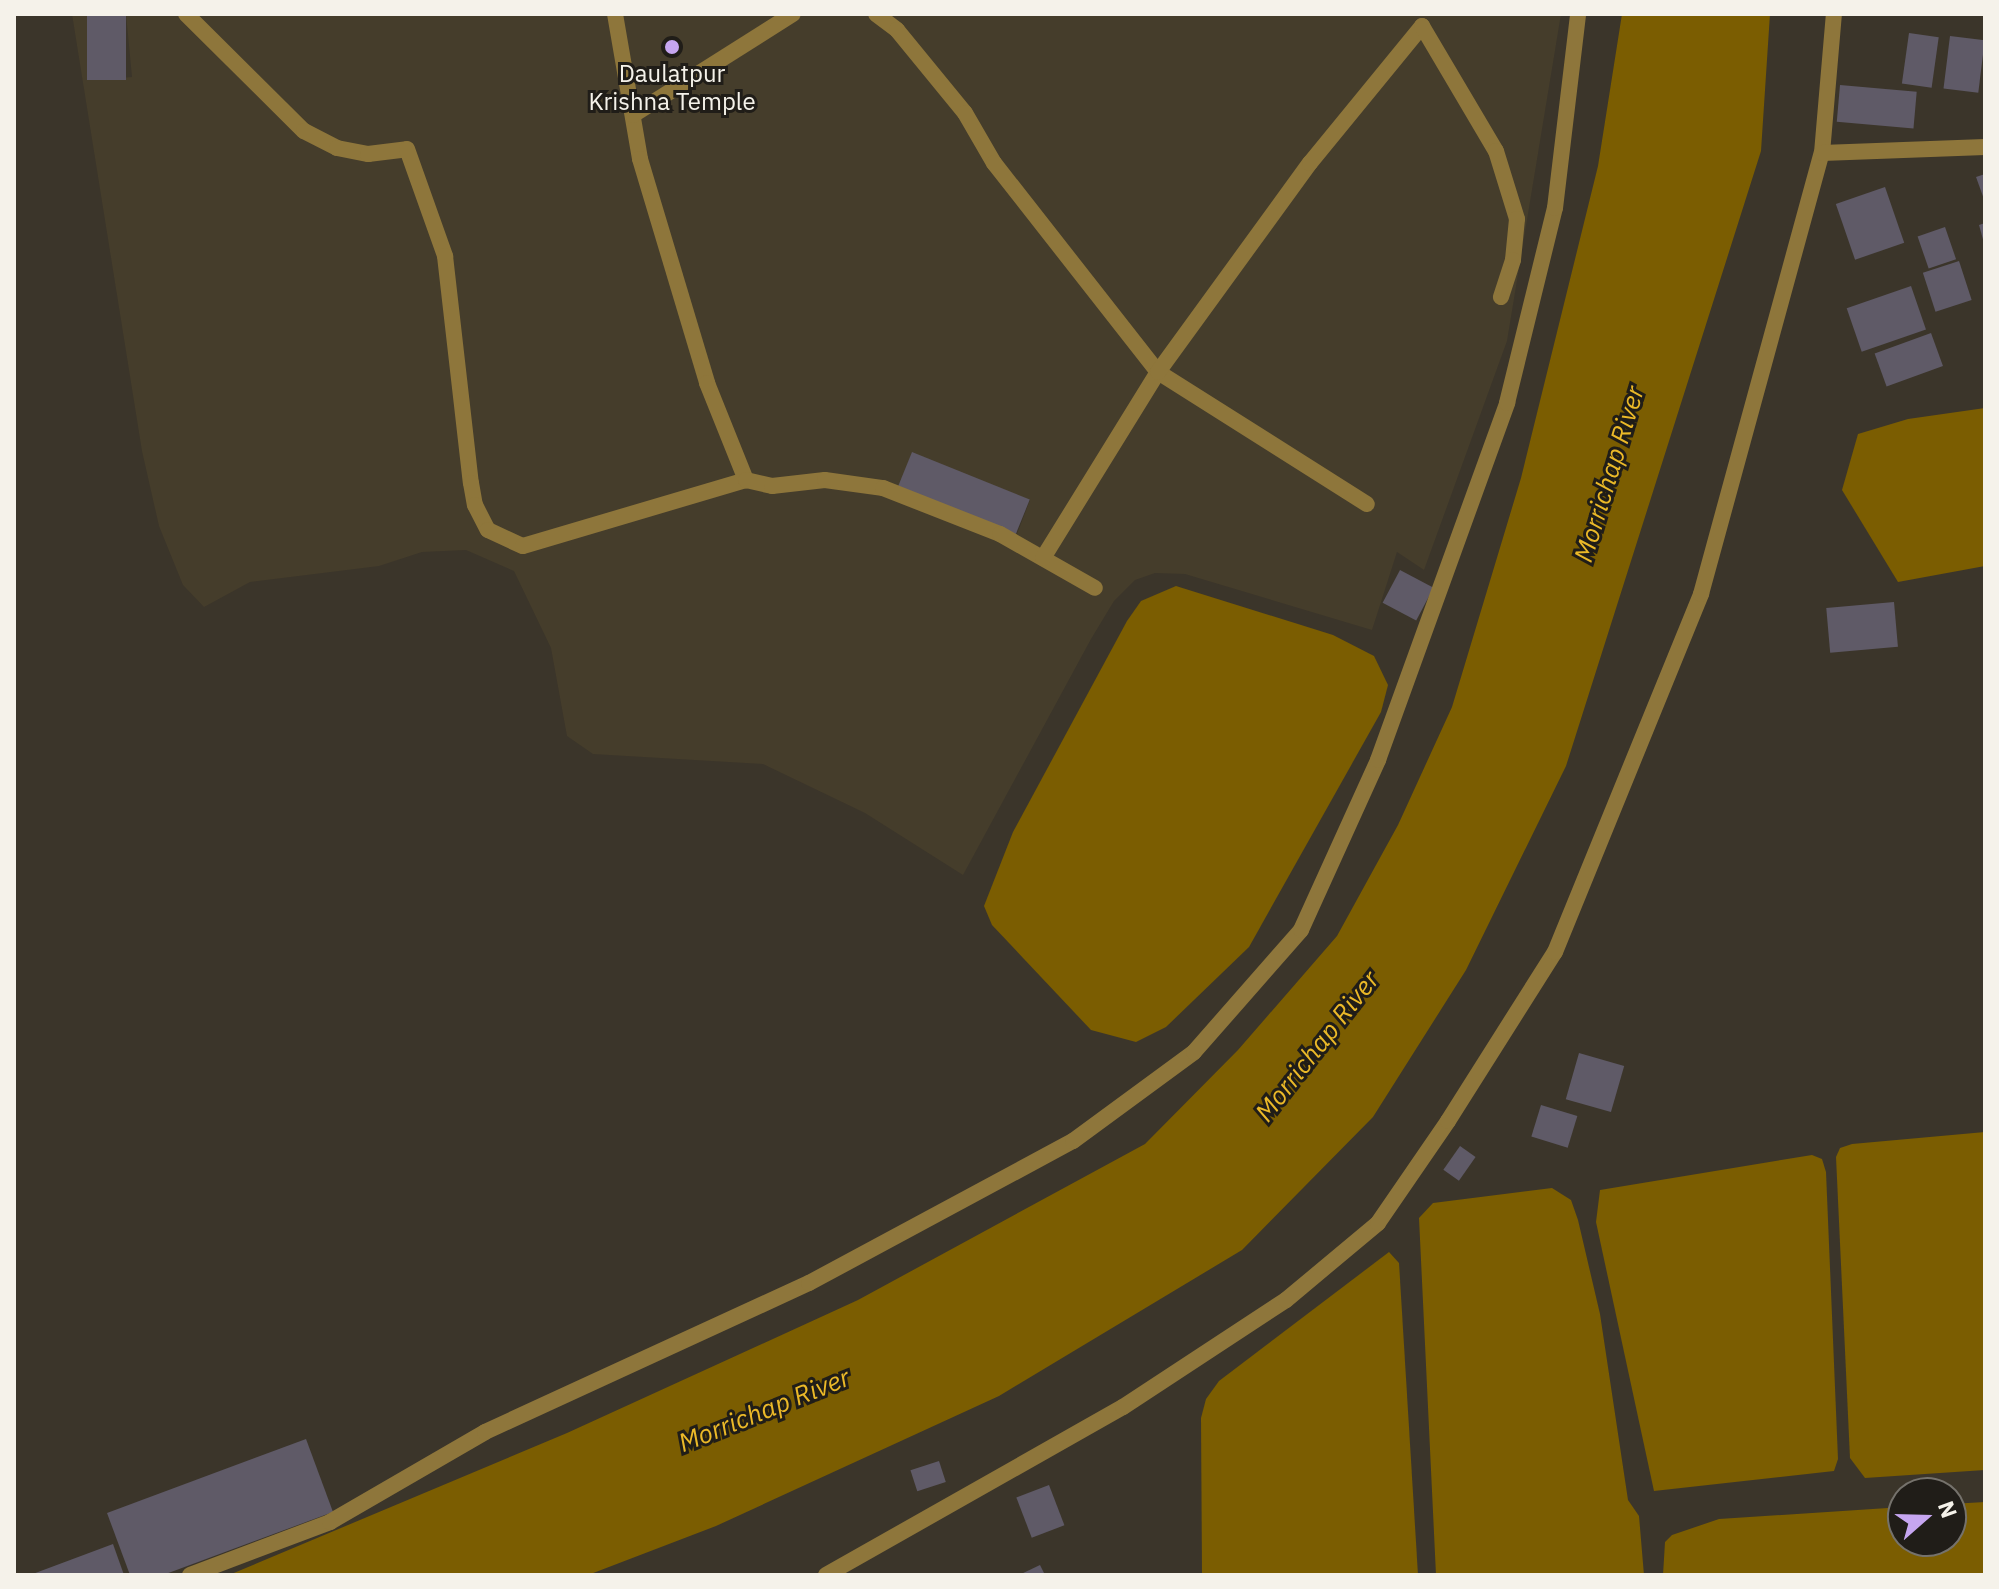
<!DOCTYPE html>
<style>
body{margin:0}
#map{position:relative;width:1999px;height:1589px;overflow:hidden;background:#3b352a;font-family:"IBM Plex Sans",sans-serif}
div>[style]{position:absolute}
.built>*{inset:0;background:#453d2b}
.water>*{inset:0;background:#7b5d01}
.building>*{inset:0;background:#5f5a67;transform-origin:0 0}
.service>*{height:16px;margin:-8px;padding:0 8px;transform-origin:8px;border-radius:8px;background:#8e763b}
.minor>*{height:16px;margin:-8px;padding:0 8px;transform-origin:8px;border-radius:8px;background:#8e763b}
.tertiary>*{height:16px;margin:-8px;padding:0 8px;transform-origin:8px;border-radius:8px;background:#8e763b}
.dots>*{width:22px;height:22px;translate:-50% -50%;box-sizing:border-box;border:4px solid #201d18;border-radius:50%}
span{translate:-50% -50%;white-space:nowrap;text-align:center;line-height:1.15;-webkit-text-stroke:6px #201d18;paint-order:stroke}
.poi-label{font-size:24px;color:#f5f2ea}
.water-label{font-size:26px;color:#ebb928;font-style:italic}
.frame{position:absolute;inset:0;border:16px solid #f5f2ea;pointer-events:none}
.north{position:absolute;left:1887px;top:1477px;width:80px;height:80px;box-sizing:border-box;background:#201d18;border:2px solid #75726c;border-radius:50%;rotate:70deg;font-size:22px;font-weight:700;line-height:32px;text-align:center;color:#f5f2ea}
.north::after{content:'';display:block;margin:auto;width:28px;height:36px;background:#c6a6f0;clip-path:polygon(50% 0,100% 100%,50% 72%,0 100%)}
</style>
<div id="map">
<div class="built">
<div style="clip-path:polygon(evenodd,72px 14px,87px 14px,94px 80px,132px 77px,126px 14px,1561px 14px,1507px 341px,1424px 570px,1397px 552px,1372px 630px,1185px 574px,1155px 573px,1135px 580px,1114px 601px,1091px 639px,963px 875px,865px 813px,763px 764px,593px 754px,567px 736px,551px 648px,514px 571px,466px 550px,422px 552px,379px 566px,250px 582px,204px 607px,183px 585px,159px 526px,142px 451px,72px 14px,912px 453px,1030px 500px,1017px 534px,899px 486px,912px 453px)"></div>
</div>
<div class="water">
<div style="clip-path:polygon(1622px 14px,1770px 14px,1761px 151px,1566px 766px,1466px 970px,1373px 1117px,1242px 1250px,999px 1396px,716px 1526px,588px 1575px,229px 1575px,567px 1433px,858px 1300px,1145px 1144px,1238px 1050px,1337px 936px,1398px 825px,1452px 707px,1521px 478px,1598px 166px)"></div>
<div style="clip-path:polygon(1985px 408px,1985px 566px,1898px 582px,1842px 490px,1858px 434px,1908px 419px)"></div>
<div style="clip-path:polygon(1176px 586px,1333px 635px,1374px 656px,1388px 685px,1381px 712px,1249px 947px,1166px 1027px,1136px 1042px,1091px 1030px,992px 925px,984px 906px,1013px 832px,1127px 621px,1141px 601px)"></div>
<div style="clip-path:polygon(1985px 1132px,1985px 1470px,1865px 1478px,1850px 1458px,1836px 1157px,1840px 1148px,1852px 1144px)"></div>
<div style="clip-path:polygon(1812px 1155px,1822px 1159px,1826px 1172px,1838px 1459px,1834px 1471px,1654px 1491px,1596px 1222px,1600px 1190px)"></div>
<div style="clip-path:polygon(1552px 1188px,1571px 1200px,1578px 1220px,1600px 1314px,1628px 1500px,1639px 1516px,1644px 1575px,1436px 1575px,1419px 1218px,1433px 1203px)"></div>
<div style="clip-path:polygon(1389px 1252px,1399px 1263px,1418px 1575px,1202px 1575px,1201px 1418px,1206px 1399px,1219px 1381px)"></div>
<div style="clip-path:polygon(1985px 1502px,1985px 1575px,1663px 1575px,1665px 1542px,1672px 1535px,1719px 1519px,1903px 1507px,1903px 1541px,1951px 1541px,1951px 1504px)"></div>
</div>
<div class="building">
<div style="left:87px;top:14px;width:39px;height:66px"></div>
<div style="left:1909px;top:33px;width:30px;height:51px;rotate:8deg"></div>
<div style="left:1950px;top:36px;width:35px;height:53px;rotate:7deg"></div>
<div style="left:1840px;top:85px;width:77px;height:37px;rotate:5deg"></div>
<div style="clip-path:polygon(1985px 174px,1985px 202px,1976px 177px)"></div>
<div style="left:1885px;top:187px;width:59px;height:52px;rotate:71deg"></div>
<div style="clip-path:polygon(1985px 223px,1985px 243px,1984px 243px,1979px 225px)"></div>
<div style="left:1945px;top:227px;width:34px;height:29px;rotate:71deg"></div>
<div style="left:1959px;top:261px;width:41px;height:38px;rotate:72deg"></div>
<div style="left:1911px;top:286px;width:46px;height:68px;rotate:71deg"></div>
<div style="left:1931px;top:333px;width:35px;height:60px;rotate:70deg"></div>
<div style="left:912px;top:452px;width:127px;height:37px;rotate:22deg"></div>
<div style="left:1400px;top:570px;width:38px;height:37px;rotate:28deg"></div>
<div style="left:1894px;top:602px;width:45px;height:68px;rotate:85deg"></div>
<div style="left:1579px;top:1053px;width:47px;height:48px;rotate:16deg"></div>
<div style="left:1541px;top:1105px;width:38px;height:33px;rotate:17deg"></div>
<div style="left:1460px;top:1146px;width:19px;height:29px;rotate:35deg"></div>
<div style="clip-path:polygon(306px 1439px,333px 1512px,163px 1575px,130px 1575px,107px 1513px)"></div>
<div style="left:939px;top:1461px;width:22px;height:30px;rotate:72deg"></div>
<div style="left:1049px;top:1485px;width:43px;height:35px;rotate:69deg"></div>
<div style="clip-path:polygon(113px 1544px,124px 1575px,30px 1575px)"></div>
<div style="clip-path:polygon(1040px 1565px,1045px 1575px,1019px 1575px)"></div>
</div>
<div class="service">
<div style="left:186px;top:14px;width:166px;rotate:44.8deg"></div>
<div style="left:304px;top:131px;width:37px;rotate:27deg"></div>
<div style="left:337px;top:148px;width:32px;rotate:11deg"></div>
<div style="left:368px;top:154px;width:39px;rotate:-7deg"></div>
<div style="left:407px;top:149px;width:114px;rotate:70.4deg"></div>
<div style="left:445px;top:256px;width:228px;rotate:83.5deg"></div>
<div style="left:471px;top:483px;width:22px;rotate:80deg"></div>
<div style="left:475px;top:505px;width:28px;rotate:63deg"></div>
<div style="left:488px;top:530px;width:38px;rotate:25deg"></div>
<div style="left:523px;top:546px;width:233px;rotate:-16.5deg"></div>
<div style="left:615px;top:14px;width:147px;rotate:80.2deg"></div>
<div style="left:640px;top:159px;width:234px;rotate:73.3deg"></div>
<div style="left:707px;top:383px;width:105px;rotate:68.1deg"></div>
<div style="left:746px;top:480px;width:27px;rotate:13deg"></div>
<div style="left:772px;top:486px;width:53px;rotate:-6.5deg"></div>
<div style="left:825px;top:480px;width:59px;rotate:7.9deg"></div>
<div style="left:883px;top:488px;width:126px;rotate:21.5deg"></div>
<div style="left:1000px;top:534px;width:109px;rotate:29.6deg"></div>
<div style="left:876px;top:14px;width:26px;rotate:37deg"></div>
<div style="left:897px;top:30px;width:107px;rotate:50.7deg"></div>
<div style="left:965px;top:113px;width:58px;rotate:59.9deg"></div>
<div style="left:994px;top:163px;width:266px;rotate:51.9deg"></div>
<div style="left:1158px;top:372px;width:247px;rotate:32.3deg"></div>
<div style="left:633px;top:115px;width:189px;rotate:-32.3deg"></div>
<div style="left:1043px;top:558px;width:219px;rotate:-58.3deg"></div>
<div style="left:1158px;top:372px;width:258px;rotate:-54deg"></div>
<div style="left:1310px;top:163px;width:177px;rotate:-50.7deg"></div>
<div style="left:1422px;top:26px;width:145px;rotate:59.4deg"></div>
<div style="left:1496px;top:151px;width:71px;rotate:72.8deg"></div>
<div style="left:1517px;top:219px;width:41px;rotate:95.6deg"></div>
<div style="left:1513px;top:260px;width:39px;rotate:108deg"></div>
</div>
<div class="minor">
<div style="left:826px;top:1575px;width:341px;rotate:-29.5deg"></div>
<div style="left:1123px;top:1407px;width:195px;rotate:-33.3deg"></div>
<div style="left:1286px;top:1300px;width:120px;rotate:-39.9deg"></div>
<div style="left:1378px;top:1223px;width:124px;rotate:-55.5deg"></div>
<div style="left:1448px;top:1121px;width:200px;rotate:-57.7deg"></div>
<div style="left:1555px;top:952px;width:387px;rotate:-67.8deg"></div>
<div style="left:1701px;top:594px;width:457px;rotate:-74.7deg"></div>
<div style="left:1822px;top:153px;width:140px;rotate:-85.1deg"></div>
</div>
<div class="tertiary">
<div style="left:1822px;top:153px;width:163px;rotate:-2.1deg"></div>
<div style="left:190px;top:1575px;width:150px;rotate:-20.7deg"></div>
<div style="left:330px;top:1522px;width:179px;rotate:-30.1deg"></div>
<div style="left:485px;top:1432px;width:357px;rotate:-24.7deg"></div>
<div style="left:809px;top:1283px;width:300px;rotate:-28.3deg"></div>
<div style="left:1073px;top:1141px;width:150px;rotate:-36.3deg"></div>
<div style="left:1194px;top:1052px;width:162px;rotate:-48.7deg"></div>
<div style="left:1301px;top:930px;width:187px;rotate:-65.6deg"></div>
<div style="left:1378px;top:760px;width:380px;rotate:-70.1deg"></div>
<div style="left:1507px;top:403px;width:201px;rotate:-76.2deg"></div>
<div style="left:1555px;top:208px;width:195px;rotate:-83.2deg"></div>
</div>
<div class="dots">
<div style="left:672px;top:47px;background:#c6a6f0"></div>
</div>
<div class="poi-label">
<span style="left:672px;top:88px">Daulatpur<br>Krishna Temple</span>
</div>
<div class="water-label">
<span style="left:1609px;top:474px;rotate:-73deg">Morrichap River</span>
<span style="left:1317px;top:1046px;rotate:-52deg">Morrichap River</span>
<span style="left:764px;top:1410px;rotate:-22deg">Morrichap River</span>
</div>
<div class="frame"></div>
<div class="north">N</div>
</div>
